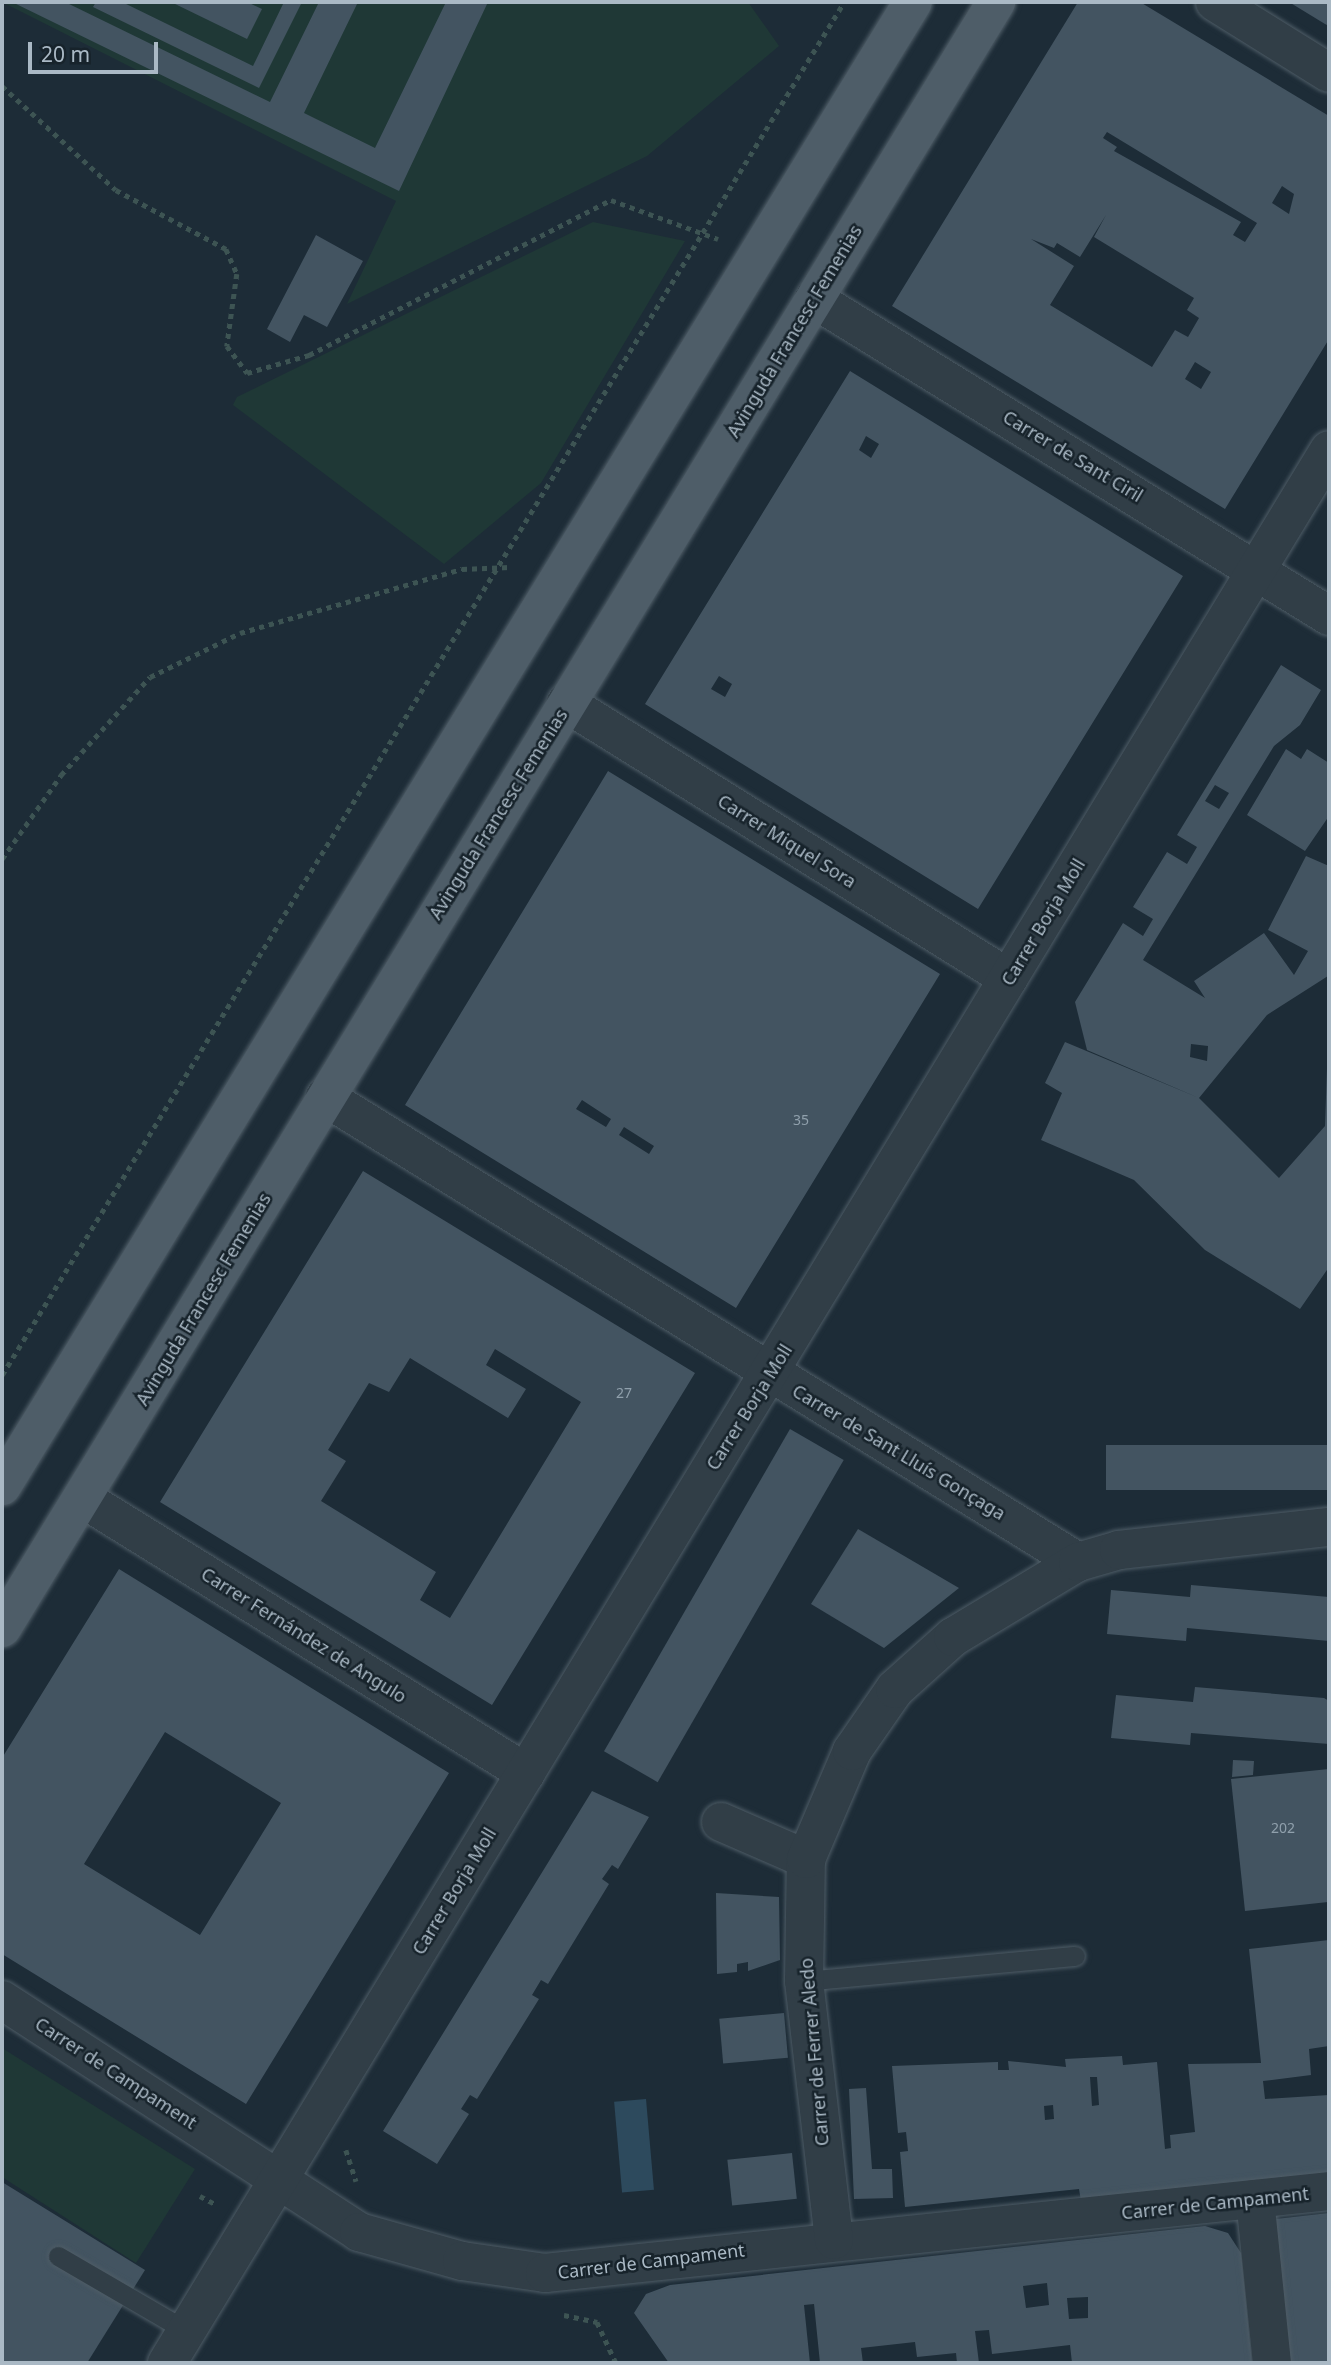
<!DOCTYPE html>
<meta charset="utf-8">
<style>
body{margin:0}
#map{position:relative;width:1331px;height:2365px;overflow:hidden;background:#1d2c37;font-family:"Noto Sans",sans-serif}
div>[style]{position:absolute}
.green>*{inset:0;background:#1f3836}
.water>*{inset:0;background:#2d4a5d;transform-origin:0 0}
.building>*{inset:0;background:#435461;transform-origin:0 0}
.path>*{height:4.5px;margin-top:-2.25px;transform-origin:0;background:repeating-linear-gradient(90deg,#3d5453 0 5px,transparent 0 10px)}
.roads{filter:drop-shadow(0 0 2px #4e5c66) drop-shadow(0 0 2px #4e5c66)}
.lane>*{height:19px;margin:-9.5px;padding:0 9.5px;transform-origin:9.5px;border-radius:9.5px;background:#313e47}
.street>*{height:38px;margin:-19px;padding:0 19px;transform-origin:19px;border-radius:19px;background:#313e47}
.primary>*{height:38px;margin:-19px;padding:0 19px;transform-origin:19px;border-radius:19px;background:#4e5d68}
span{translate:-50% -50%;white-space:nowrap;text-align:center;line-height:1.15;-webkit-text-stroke:5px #17232b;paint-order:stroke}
.number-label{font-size:14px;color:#90a0ac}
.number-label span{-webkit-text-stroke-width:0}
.street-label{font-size:18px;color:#aab9c5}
.frame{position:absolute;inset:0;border:4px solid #aab9c5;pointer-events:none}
.scale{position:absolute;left:28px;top:42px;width:130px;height:32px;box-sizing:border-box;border:4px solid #aab9c5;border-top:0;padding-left:9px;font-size:21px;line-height:24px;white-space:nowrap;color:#aab9c5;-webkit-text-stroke:5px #17232b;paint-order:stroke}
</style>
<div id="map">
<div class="green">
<div style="clip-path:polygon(2px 2px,748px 2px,779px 46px,647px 156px,347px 304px,396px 201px)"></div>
<div style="clip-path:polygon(593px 222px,685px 241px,541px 483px,444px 564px,233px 405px,237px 397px)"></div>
<div style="clip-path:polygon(2px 2048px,195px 2169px,136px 2263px,2px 2177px)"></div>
</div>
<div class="water">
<div style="left:646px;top:2099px;width:91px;height:32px;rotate:85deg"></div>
</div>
<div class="building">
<div style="clip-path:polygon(12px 2px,65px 2px,270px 102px,319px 2px,358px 2px,304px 113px,375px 148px,446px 2px,488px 2px,399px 191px)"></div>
<div style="clip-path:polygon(96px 2px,122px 2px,253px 66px,284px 2px,302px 2px,259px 88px,93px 7px)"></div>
<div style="clip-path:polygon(171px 2px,247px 2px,262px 9px,247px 39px)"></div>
<div style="clip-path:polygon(evenodd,1078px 2px,1140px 2px,1329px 116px,1329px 339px,1225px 509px,892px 306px,1078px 2px,1107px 132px,1257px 223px,1245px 242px,1233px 235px,1241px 222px,1114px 151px,1117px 147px,1103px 138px,1107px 132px,1078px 2px,1282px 186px,1294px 194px,1289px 214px,1272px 203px,1282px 186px,1078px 2px,1106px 215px,1094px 237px,1194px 298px,1187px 310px,1199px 318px,1188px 337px,1175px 330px,1152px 367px,1050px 305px,1074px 266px,1031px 239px,1054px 248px,1057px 243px,1080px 257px,1106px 215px,1078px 2px,1195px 362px,1211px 372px,1201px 389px,1185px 379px,1195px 362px)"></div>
<div style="clip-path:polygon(1289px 2px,1329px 2px,1329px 26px,1325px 24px)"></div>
<div style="clip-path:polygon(316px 235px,363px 261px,327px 327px,304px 315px,290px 342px,267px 329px)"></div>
<div style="clip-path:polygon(evenodd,850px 371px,1183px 576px,978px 909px,645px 704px,850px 371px,866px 436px,879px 444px,871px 458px,859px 450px,866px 436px,850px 371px,719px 676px,732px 684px,725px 697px,711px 689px,719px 676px)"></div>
<div style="clip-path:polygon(evenodd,1281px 665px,1321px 690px,1300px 725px,1274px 746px,1143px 960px,1205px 998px,1194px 981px,1264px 933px,1294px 975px,1308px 951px,1268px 930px,1306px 856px,1329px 866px,1328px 976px,1267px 1015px,1199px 1098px,1279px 1178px,1325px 1126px,1329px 1010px,1329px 1267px,1300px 1309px,1205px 1250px,1134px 1180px,1041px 1140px,1062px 1093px,1045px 1083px,1065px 1042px,1199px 1098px,1087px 1050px,1075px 1002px,1123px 923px,1143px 936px,1153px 919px,1133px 907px,1167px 852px,1187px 864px,1197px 847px,1177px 835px,1281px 665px,1215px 785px,1229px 793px,1219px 809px,1205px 801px,1215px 785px,1281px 665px,1191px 1044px,1208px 1046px,1207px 1061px,1190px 1057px,1191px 1044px)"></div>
<div style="clip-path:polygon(1286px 749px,1301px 759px,1307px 749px,1329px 763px,1329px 816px,1305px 851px,1247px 815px)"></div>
<div style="clip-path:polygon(evenodd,608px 771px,940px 974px,736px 1308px,405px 1105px,608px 771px,582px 1100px,611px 1119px,606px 1127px,576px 1109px,582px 1100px,608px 771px,624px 1127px,654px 1146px,649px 1154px,619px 1135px,624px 1127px)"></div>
<div style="clip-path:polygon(evenodd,363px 1171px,695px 1373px,492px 1705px,160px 1502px,363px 1171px,495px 1349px,581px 1402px,450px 1618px,420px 1600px,436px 1572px,321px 1501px,346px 1461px,328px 1450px,369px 1383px,389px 1392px,410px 1358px,508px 1418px,526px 1389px,486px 1365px,495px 1349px)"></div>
<div style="left:790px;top:1429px;width:62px;height:372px;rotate:30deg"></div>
<div style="left:1329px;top:1445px;width:45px;height:223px;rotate:90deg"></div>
<div style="clip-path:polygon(858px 1529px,959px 1588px,884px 1648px,811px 1604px)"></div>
<div style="clip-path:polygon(evenodd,119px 1569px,449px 1773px,246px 2104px,2px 1954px,2px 1758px,119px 1569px,165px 1732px,281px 1803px,200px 1935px,84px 1864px,165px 1732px)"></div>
<div style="clip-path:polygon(1191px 1585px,1329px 1597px,1329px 1641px,1187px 1628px,1186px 1641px,1107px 1634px,1111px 1590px,1190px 1597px)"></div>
<div style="clip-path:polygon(1195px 1687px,1324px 1698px,1329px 1701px,1329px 1744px,1191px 1733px,1190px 1745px,1111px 1738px,1116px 1695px,1193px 1702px)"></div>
<div style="clip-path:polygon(1233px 1760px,1254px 1761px,1253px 1775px,1232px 1777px)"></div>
<div style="clip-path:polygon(1329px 1769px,1328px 1902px,1245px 1911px,1231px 1779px)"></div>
<div style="clip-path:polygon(592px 1791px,649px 1817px,618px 1869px,612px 1865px,602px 1879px,609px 1884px,548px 1984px,541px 1980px,532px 1995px,539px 1999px,477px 2099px,470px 2095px,461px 2109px,469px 2114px,437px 2164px,383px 2131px)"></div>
<div style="clip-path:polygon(716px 1893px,779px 1897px,780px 1960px,748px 1971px,748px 1962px,737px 1964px,737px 1972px,717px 1974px)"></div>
<div style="clip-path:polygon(evenodd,1329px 1940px,1329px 2046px,1309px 2049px,1311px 2075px,1263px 2081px,1265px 2099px,1329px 2095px,1329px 2174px,1081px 2201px,1079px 2189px,905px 2207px,900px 2152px,908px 2151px,906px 2132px,898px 2133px,892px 2066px,998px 2062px,998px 2070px,1009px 2070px,1008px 2061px,1066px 2067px,1065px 2059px,1122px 2056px,1123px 2065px,1157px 2062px,1165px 2149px,1171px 2148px,1170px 2135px,1195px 2132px,1188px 2064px,1261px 2063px,1249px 1949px,1329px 1940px,1090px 2077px,1097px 2077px,1099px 2105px,1092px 2106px,1090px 2077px,1329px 1940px,1053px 2105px,1054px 2119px,1045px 2120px,1044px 2106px,1053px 2105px)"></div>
<div style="left:784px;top:2013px;width:45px;height:65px;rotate:85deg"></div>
<div style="clip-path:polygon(866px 2088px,872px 2169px,892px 2169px,893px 2198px,854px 2199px,849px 2089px)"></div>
<div style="left:792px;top:2153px;width:46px;height:65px;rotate:84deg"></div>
<div style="clip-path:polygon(2px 2182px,145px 2270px,87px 2363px,2px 2363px)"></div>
<div style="clip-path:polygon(1329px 2213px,1329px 2363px,1289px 2363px,1276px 2219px)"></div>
<div style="clip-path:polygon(evenodd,1205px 2226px,1228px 2233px,1241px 2253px,1252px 2363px,1072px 2363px,1070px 2345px,992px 2354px,989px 2330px,975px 2331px,979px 2363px,957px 2363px,956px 2353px,917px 2357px,915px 2342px,861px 2348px,863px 2363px,820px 2363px,814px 2304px,804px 2305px,810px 2363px,669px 2363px,634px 2313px,646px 2294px,670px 2285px,1205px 2226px,1047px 2283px,1049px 2305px,1026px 2308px,1023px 2286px,1047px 2283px,1205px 2226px,1088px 2297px,1088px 2318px,1069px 2319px,1067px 2298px,1088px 2297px)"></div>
</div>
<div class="path">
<div style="left:2px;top:86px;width:154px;rotate:42.4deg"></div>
<div style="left:116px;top:190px;width:125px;rotate:28.2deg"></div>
<div style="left:226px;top:249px;width:27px;rotate:66deg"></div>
<div style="left:237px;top:274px;width:73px;rotate:97.9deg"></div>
<div style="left:227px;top:346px;width:34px;rotate:53deg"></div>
<div style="left:247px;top:373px;width:65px;rotate:-16.2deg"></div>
<div style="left:309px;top:355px;width:339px;rotate:-27.2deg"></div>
<div style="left:611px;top:200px;width:114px;rotate:20deg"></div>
<div style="left:2px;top:859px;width:103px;rotate:-54.9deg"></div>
<div style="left:61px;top:775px;width:132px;rotate:-47.8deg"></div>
<div style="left:150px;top:677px;width:100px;rotate:-26.1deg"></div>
<div style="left:240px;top:633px;width:231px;rotate:-16.1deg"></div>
<div style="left:462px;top:569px;width:49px;rotate:-2.3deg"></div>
<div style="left:2px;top:1375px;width:1611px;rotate:-58.48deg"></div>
<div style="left:346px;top:2150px;width:33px;rotate:72deg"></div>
<div style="left:200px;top:2196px;width:19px;rotate:28deg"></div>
<div style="left:564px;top:2315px;width:34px;rotate:12deg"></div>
<div style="left:597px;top:2322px;width:45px;rotate:65.1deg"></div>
</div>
<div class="roads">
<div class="lane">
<div style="left:804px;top:1981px;width:272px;rotate:-5.3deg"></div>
<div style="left:58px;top:2256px;width:149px;rotate:30.2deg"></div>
</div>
<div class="street">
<div style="left:1215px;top:2px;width:134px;rotate:31.9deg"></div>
<div style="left:814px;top:299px;width:605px;rotate:31.61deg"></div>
<div style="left:566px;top:703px;width:521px;rotate:31.89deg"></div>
<div style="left:325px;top:1097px;width:885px;rotate:31.7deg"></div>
<div style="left:82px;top:1498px;width:522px;rotate:31.77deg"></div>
<div style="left:721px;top:1822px;width:93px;rotate:23.5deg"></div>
<div style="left:2px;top:2000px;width:426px;rotate:33deg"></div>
<div style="left:359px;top:2232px;width:107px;rotate:15.7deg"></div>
<div style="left:462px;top:2261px;width:84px;rotate:8.2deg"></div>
<div style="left:545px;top:2273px;width:788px;rotate:-5.97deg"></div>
<div style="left:1255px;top:2199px;width:165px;rotate:84.1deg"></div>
<div style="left:834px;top:2240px;width:261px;rotate:-96.6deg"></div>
<div style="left:804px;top:1981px;width:122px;rotate:-89.1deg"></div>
<div style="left:806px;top:1859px;width:117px;rotate:-66.9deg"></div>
<div style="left:852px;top:1751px;width:75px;rotate:-55.3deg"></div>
<div style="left:895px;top:1689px;width:78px;rotate:-41.9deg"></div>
<div style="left:953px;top:1637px;width:146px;rotate:-31deg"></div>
<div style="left:1078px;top:1562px;width:43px;rotate:-16.3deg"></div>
<div style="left:1119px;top:1550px;width:211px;rotate:-6.3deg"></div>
<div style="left:167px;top:2363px;width:2238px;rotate:-58.72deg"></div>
</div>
<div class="primary">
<div style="left:2px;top:1486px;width:1741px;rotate:-58.46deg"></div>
<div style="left:2px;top:1628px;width:1906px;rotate:-58.56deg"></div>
</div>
</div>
<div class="number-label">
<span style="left:801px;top:1120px">35</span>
<span style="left:624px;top:1393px">27</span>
<span style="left:1283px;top:1828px">202</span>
</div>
<div class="street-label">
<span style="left:794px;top:331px;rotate:-59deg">Avinguda Francesc Femenias</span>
<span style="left:1073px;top:456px;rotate:31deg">Carrer de Sant Ciril</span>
<span style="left:498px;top:814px;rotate:-58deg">Avinguda Francesc Femenias</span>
<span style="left:787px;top:841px;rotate:32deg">Carrer Miquel Sora</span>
<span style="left:1043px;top:922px;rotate:-59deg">Carrer Borja Moll</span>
<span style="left:203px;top:1299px;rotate:-59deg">Avinguda Francesc Femenias</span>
<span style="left:749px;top:1407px;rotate:-58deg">Carrer Borja Moll</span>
<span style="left:899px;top:1452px;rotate:31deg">Carrer de Sant Lluís Gonçaga</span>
<span style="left:304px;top:1635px;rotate:32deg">Carrer Fernández de Angulo</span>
<span style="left:454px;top:1891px;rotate:-59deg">Carrer Borja Moll</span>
<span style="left:814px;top:2052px;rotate:-95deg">Carrer de Ferrer Aledo</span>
<span style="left:116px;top:2073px;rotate:33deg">Carrer de Campament</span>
<span style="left:1215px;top:2203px;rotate:-6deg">Carrer de Campament</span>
<span style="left:651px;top:2261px;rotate:-7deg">Carrer de Campament</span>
</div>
<div class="frame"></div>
<div class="scale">20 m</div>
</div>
